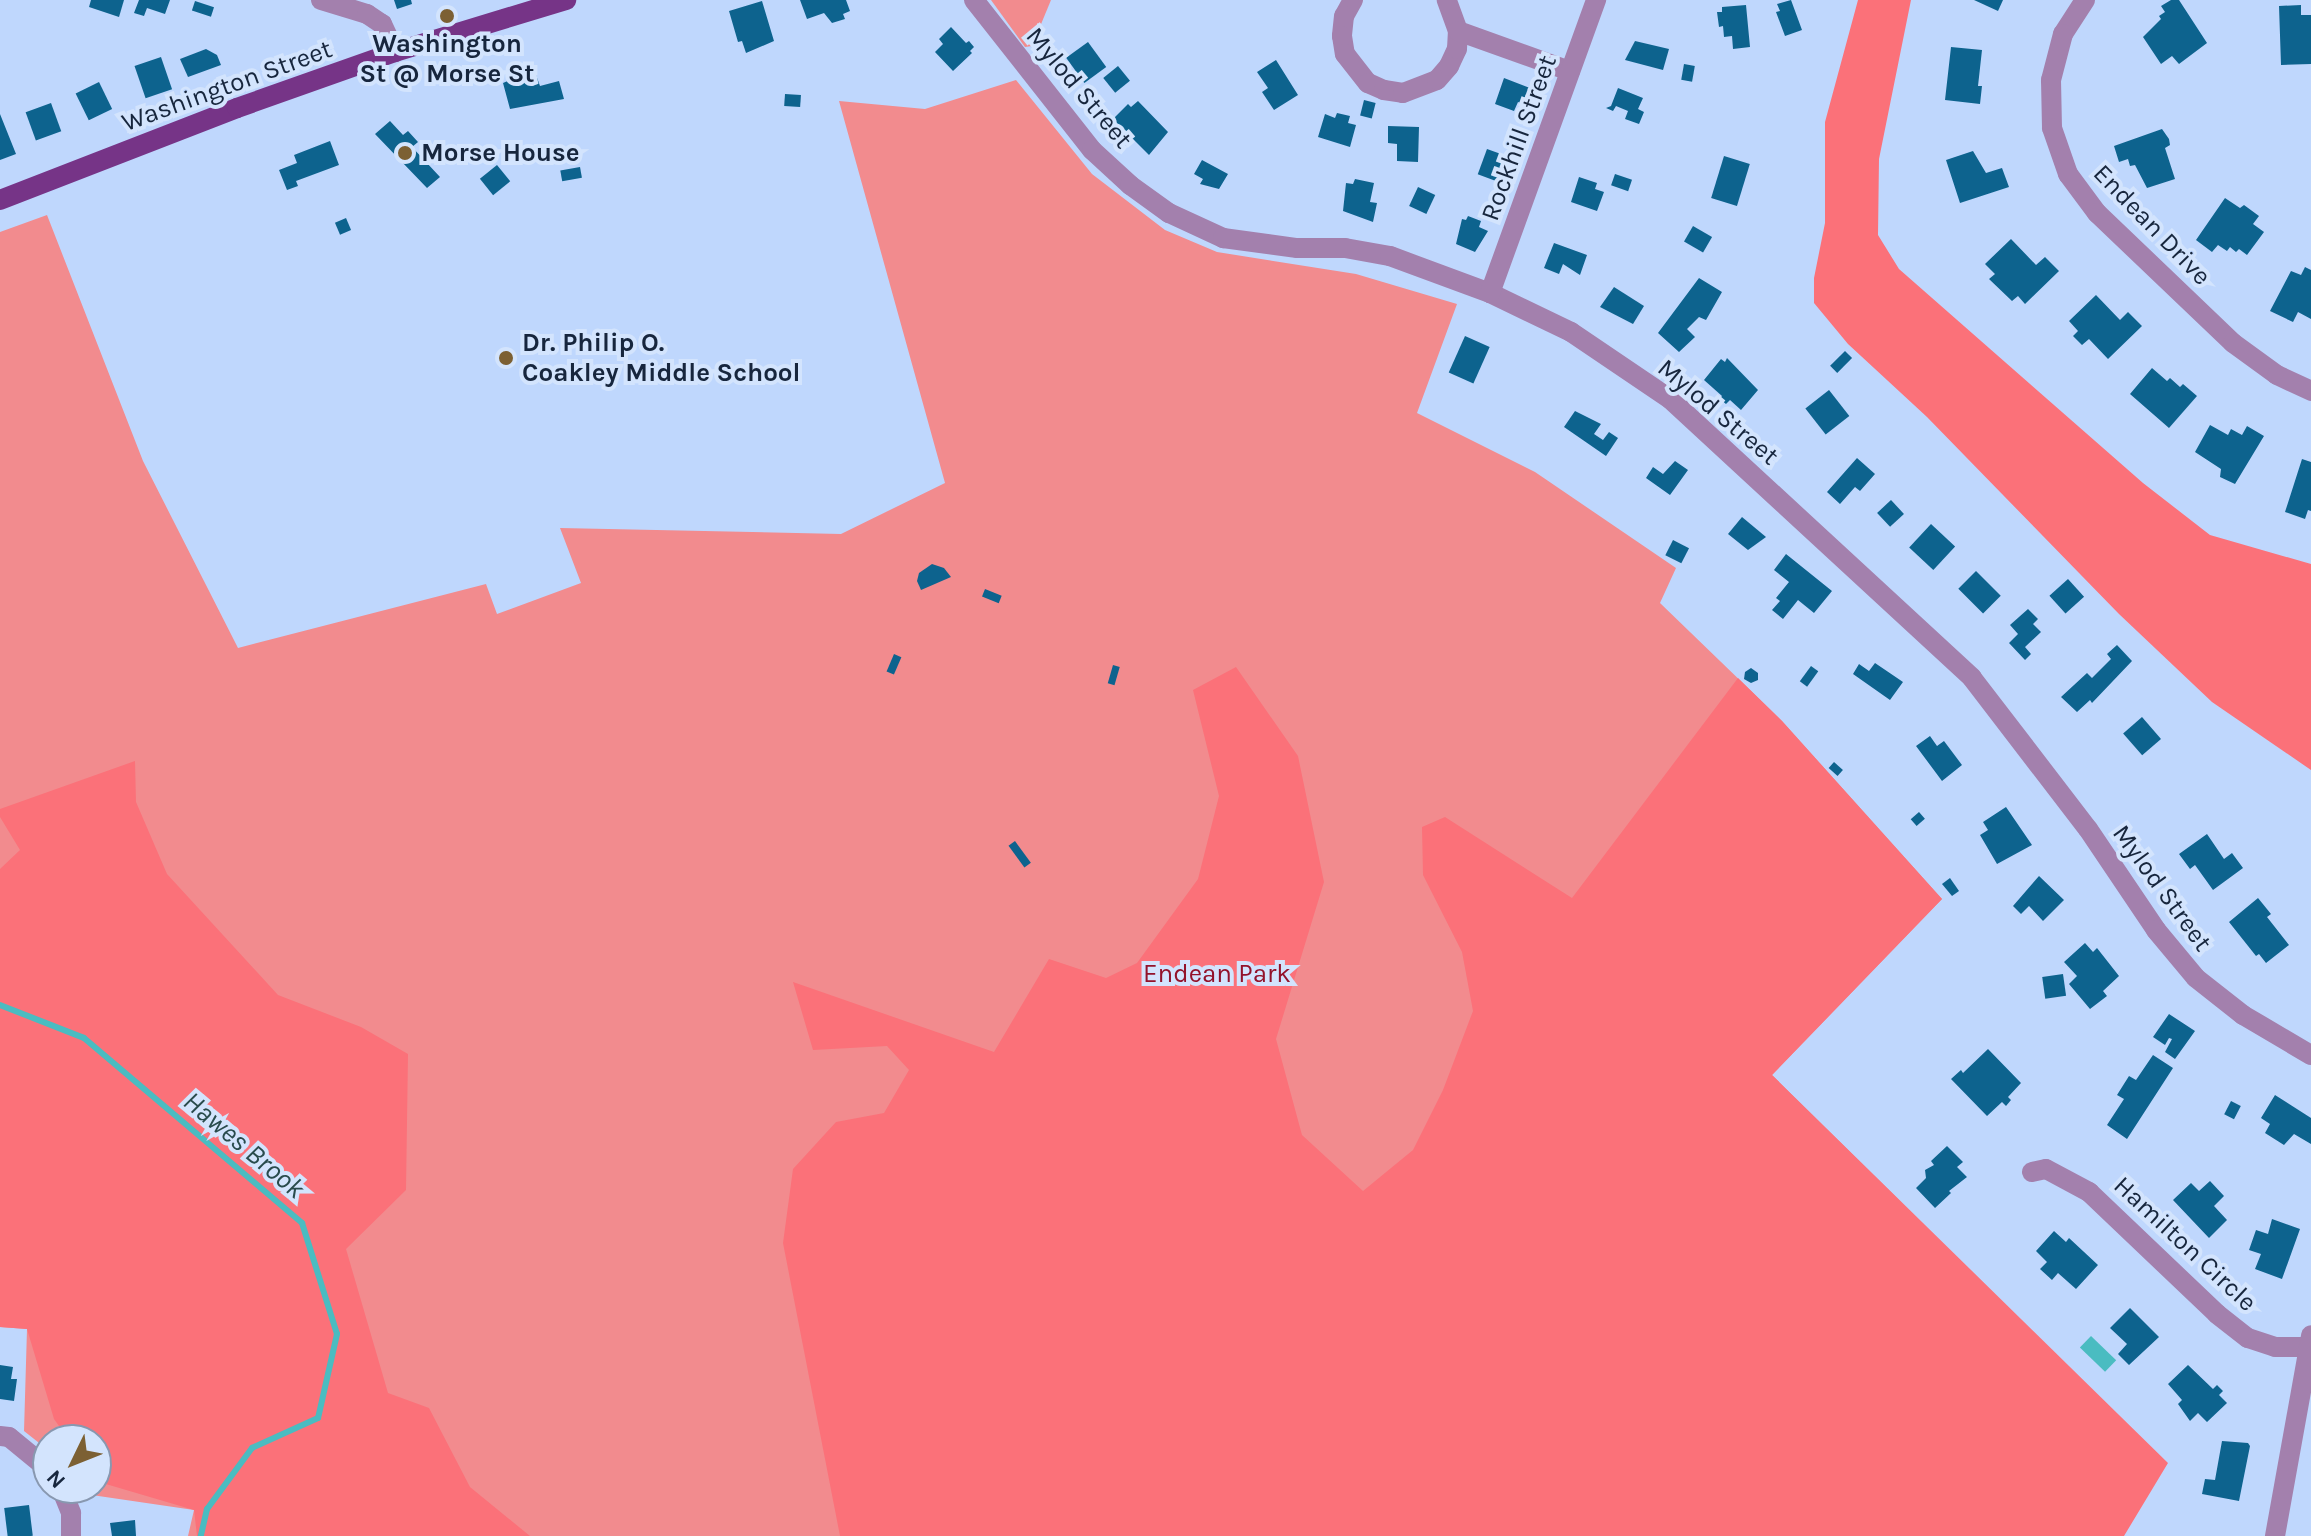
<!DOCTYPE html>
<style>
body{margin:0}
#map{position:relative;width:2311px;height:1536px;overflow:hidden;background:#bfd7fd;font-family:Karla,sans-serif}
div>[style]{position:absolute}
.green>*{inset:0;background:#f28b8e}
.forest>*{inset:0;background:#fb7179}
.water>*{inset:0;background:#4abcc1;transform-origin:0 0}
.stream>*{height:6px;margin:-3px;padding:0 3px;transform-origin:3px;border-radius:3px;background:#4abcc1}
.building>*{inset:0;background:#0d638e;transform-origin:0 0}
.minor>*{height:20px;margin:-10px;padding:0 10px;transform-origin:10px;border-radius:10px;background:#a380ad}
.major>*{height:20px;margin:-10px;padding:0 10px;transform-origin:10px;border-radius:10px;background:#763487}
.dots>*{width:22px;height:22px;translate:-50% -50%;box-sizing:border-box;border:4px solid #d3e4fd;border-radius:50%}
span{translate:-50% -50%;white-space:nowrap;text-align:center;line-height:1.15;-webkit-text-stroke:8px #d3e4fd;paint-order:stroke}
.poi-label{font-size:26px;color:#17263d;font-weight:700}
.left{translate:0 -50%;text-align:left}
.street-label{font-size:26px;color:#17263d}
.park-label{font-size:26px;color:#93122b}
.water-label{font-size:28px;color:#294b4d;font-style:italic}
.north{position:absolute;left:32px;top:1424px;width:80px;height:80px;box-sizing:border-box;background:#d3e4fd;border:2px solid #8898b0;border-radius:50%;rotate:227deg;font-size:22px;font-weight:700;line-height:32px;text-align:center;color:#17263d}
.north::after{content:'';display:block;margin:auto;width:28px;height:36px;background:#7c6033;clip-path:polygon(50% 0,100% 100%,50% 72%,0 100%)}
</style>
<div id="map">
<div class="green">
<div style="clip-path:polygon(991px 0,1051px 0,1032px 46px,1025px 47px)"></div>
<div style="clip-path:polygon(1016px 80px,1092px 174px,1165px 230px,1217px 252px,1356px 274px,1457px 304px,1417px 413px,1535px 472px,1676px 568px,1660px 603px,1782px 721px,1942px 899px,1772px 1075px,1899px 1200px,2124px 1536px,188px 1536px,194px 1510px,78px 1493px,76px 1488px,96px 1488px,96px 1440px,48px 1440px,48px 1450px,24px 1431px,27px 1329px,0 1327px,0 232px,47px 215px,143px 461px,238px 648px,486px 584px,497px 614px,581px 583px,560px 528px,841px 534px,945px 483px,839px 101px,925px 109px)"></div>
</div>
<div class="forest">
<div style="clip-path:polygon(1858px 0,1911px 0,1879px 159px,1878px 235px,1899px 269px,2143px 483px,2210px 535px,2311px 564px,2311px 770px,2212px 702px,2119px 614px,1927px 417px,1848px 344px,1814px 303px,1814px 278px,1825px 223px,1825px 122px)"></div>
<div style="clip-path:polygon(1236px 667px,1298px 756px,1324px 882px,1276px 1039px,1302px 1135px,1363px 1191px,1413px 1150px,1443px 1090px,1473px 1011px,1462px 952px,1423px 875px,1422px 827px,1445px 817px,1572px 898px,1738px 678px,1782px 721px,1942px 899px,1772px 1075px,2168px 1463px,2124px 1536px,840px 1536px,783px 1243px,793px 1169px,836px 1122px,884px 1113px,909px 1070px,887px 1046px,813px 1050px,793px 982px,994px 1052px,1049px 959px,1106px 978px,1137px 963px,1198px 879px,1219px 796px,1193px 690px)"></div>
<div style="clip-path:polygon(135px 761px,136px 802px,167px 874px,278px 995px,361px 1027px,408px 1054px,406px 1190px,346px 1249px,388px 1393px,429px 1408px,470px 1487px,530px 1536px,197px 1536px,194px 1510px,99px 1482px,96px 1440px,69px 1440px,54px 1419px,27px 1329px,0 1327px,0 869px,20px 850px,0 817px,0 809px)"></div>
</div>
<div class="water">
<div style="left:2091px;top:1336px;width:35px;height:16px;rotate:44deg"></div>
</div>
<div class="stream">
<div style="left:0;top:1005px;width:90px;rotate:21.4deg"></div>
<div style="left:84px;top:1038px;width:286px;rotate:40.3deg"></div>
<div style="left:302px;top:1223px;width:116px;rotate:72.5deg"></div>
<div style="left:337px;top:1334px;width:86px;rotate:102.7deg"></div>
<div style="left:318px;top:1418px;width:72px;rotate:155.6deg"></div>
<div style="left:252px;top:1448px;width:76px;rotate:126.4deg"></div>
<div style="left:207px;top:1509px;width:28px;rotate:103deg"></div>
</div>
<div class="building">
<div style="clip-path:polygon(91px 0,124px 0,119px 17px,89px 7px)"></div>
<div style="clip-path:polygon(139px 0,170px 0,165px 14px,147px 8px,144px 16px,134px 13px)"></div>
<div style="clip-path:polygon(394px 0,411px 0,412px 4px,397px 9px)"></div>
<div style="clip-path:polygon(800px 0,846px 0,850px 11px,843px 14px,845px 19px,832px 23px,824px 13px,807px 19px)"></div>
<div style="clip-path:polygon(1791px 0,1802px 30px,1785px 36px,1776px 12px,1780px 11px,1777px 4px)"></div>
<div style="clip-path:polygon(1974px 0,2003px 0,1998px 11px)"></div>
<div style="clip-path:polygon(2171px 0,2179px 0,2207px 43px,2179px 64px,2172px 56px,2161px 64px,2143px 37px,2161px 19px,2159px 16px,2165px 12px,2161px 6px)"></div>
<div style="left:195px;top:1px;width:20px;height:10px;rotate:18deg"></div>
<div style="clip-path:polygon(762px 1px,774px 41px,746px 53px,742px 41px,738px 42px,729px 11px)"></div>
<div style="clip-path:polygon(1746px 5px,1750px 47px,1733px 49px,1732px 36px,1724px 37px,1723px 26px,1719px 27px,1717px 12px,1722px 12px,1722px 7px)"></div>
<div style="clip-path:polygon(2301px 5px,2301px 15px,2311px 15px,2311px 64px,2281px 65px,2279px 6px)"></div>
<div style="clip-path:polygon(951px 27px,966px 43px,969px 41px,974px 47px,970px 51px,972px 53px,953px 71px,935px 52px,943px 44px,939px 39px)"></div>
<div style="clip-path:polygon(1635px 41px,1669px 49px,1663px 70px,1625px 60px)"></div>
<div style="left:1088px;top:42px;width:31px;height:27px;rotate:54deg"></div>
<div style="clip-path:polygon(1951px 47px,1982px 50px,1978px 86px,1982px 86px,1980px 104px,1945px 100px)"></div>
<div style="clip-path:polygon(206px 49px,217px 55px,221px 65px,188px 77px,180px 59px)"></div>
<div style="left:161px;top:57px;width:34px;height:28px;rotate:71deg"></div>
<div style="clip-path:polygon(1276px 60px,1298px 95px,1274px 110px,1262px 92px,1268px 88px,1257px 72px)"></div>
<div style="left:1684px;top:64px;width:11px;height:16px;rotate:10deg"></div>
<div style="left:1118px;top:66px;width:19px;height:19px;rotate:51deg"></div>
<div style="clip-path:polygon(521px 75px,522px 78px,536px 75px,540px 86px,559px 81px,564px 99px,510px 109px,503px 83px)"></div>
<div style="clip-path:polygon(1504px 78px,1530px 88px,1524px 104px,1518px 102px,1514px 111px,1495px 104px)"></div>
<div style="left:99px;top:82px;width:30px;height:26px;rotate:64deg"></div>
<div style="clip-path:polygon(1618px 88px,1643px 98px,1638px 109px,1644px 112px,1639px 124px,1625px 119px,1628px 111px,1616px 106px,1613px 111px,1606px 108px,1611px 106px)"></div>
<div style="left:785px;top:94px;width:16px;height:12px;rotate:4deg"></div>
<div style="left:1364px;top:100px;width:12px;height:16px;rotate:14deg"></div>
<div style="clip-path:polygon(1138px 101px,1168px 132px,1149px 155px,1113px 119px,1128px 104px,1131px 107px)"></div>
<div style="left:51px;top:103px;width:30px;height:27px;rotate:70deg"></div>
<div style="clip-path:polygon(1337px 113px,1350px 116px,1348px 123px,1356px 125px,1350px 147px,1318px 137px,1325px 114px,1335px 118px)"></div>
<div style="clip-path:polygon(0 114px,16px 154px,0 160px)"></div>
<div style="clip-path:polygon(390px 121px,403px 135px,408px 131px,418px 142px,412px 147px,440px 177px,427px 188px,375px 134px)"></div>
<div style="clip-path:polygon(1388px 126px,1419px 127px,1418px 162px,1397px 161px,1397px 144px,1388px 143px)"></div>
<div style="clip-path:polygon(2162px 129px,2169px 139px,2170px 145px,2165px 148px,2175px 179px,2147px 188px,2135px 165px,2130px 166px,2128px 159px,2119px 162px,2114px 146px)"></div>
<div style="clip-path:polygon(330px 141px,339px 165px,296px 181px,298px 186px,287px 190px,279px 170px,297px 163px,294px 155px)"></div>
<div style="left:1487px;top:149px;width:20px;height:27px;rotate:20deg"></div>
<div style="clip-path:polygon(1973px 151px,1986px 173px,2002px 168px,2009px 187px,1960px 203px,1946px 160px)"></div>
<div style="left:1724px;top:156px;width:27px;height:44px;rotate:17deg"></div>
<div style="clip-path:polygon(1202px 160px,1228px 174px,1219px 189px,1200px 184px,1203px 179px,1194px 174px)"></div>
<div style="left:497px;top:165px;width:21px;height:22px;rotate:51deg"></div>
<div style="left:580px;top:167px;width:11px;height:20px;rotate:80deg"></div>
<div style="left:1615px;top:174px;width:18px;height:12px;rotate:19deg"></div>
<div style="clip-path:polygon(1579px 177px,1597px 183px,1595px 189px,1604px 192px,1597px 211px,1571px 202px)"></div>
<div style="clip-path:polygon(1355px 179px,1374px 183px,1370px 202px,1377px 203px,1373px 222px,1343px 211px,1346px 183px,1353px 184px)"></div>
<div style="left:1418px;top:187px;width:19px;height:21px;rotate:25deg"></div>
<div style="clip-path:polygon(2225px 198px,2240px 208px,2244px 205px,2259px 216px,2253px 224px,2264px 232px,2247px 255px,2239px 249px,2236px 252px,2230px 247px,2227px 251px,2218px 245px,2212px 252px,2196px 240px)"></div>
<div style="clip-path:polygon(1468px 216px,1481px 221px,1479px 227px,1488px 231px,1475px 252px,1456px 244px,1462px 219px,1466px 220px)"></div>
<div style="left:346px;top:218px;width:13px;height:12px;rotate:67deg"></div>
<div style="left:1693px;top:226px;width:22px;height:18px;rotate:30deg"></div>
<div style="clip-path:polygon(2011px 239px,2036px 265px,2045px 257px,2059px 271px,2025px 304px,2018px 296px,2012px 301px,1989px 279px,1995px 274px,1985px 264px)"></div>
<div style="clip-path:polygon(1554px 243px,1587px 255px,1580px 275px,1563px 264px,1559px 274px,1544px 268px)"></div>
<div style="clip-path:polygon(2305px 267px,2311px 270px,2311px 319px,2298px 312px,2293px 322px,2270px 311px,2291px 271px,2301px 275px)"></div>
<div style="clip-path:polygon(1699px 278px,1722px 292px,1706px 320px,1699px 317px,1687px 329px,1695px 337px,1679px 352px,1658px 333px)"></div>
<div style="clip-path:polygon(1614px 287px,1644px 306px,1633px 324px,1600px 307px)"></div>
<div style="clip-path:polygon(2096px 295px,2120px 320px,2128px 312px,2142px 326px,2108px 359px,2089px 339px,2082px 345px,2073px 336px,2078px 331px,2069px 321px)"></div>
<div style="left:1465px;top:336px;width:27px;height:40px;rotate:24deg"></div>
<div style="left:1845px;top:351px;width:10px;height:21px;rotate:45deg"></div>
<div style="clip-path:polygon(1727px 358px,1758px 390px,1741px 410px,1730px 400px,1726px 404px,1720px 399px,1722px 396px,1704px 380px,1721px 359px,1725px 362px)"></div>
<div style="clip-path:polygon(2152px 368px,2167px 381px,2170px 378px,2180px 387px,2183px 384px,2197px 396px,2169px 428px,2130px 394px)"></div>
<div style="left:1829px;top:390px;width:33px;height:30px;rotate:52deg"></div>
<div style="clip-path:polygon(1575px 411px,1601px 424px,1594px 434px,1603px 440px,1609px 432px,1618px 438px,1606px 456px,1564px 427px)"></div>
<div style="clip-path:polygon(2210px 425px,2228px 435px,2231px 429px,2242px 435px,2247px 426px,2264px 436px,2235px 484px,2220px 477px,2221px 469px,2195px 452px)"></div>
<div style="clip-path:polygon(1857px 458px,1875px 474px,1860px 491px,1855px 487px,1840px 504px,1827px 492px)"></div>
<div style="clip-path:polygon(2302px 459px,2311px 462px,2311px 511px,2308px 510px,2305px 519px,2285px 512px)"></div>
<div style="clip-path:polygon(1675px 461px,1688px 470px,1670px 495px,1646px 478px,1653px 467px,1663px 474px)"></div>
<div style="left:1891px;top:500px;width:19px;height:19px;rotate:47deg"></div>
<div style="clip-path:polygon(1742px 517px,1766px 537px,1748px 550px,1728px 534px)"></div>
<div style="left:1931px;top:524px;width:33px;height:32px;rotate:43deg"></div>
<div style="left:1673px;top:540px;width:18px;height:17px;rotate:27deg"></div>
<div style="clip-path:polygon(1786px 554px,1832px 591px,1814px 613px,1798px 600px,1783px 619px,1772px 610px,1780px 601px,1776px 598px,1789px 582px,1774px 570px)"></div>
<div style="clip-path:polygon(932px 564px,944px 568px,951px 577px,921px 590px,917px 581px,919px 573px)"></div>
<div style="left:1976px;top:571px;width:35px;height:25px;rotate:45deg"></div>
<div style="left:2068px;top:579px;width:24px;height:25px;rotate:48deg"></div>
<div style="left:985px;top:589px;width:18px;height:8px;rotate:22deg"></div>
<div style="clip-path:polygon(2028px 609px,2038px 619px,2033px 624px,2041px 632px,2025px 647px,2031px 654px,2025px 660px,2009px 643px,2018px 634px,2010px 625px)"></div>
<div style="clip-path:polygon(2117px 645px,2132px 661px,2092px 703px,2090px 700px,2077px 712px,2061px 697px,2087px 673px,2092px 678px,2111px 659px,2107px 654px)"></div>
<div style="left:894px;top:654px;width:8px;height:19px;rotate:23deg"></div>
<div style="clip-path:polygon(1875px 663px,1903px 682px,1890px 700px,1853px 674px,1859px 664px,1869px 671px)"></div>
<div style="left:1113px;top:665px;width:7px;height:19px;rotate:16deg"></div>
<div style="left:1811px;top:666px;width:9px;height:19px;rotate:36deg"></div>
<div style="clip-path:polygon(1751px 668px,1758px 673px,1758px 680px,1751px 683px,1744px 679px,1745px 672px)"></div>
<div style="left:2142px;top:717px;width:29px;height:25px;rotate:49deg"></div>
<div style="clip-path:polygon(1930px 736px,1937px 746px,1944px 741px,1962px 765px,1942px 781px,1916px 746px)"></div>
<div style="left:1834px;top:762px;width:12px;height:8px;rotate:42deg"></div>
<div style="clip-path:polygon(2006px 807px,2032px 845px,1997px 864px,1980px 835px,1988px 830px,1983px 822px)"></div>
<div style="left:1919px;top:812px;width:9px;height:11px;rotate:49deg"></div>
<div style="clip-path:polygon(2207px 834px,2224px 859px,2232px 853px,2243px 868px,2213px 890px,2195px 865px,2190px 869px,2179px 854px)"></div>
<div style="left:1015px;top:841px;width:27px;height:8px;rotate:54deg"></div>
<div style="clip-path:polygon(2039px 876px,2064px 900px,2043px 921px,2029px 906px,2021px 914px,2013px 906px)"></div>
<div style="clip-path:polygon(1950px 878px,1959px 891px,1952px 896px,1942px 884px)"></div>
<div style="clip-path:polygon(2258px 898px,2271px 914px,2267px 917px,2289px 945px,2266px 963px,2259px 954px,2256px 956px,2229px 922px)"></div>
<div style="clip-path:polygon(2085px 943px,2093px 952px,2097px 948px,2119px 976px,2103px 991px,2107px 996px,2090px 1009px,2069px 984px,2077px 976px,2064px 962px)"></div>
<div style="left:2063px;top:974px;width:22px;height:21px;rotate:82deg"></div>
<div style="clip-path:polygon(2169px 1014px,2195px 1031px,2175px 1059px,2165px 1052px,2172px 1039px,2169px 1038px,2165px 1045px,2153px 1037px)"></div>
<div style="clip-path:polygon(1988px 1049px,2021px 1083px,2008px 1097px,2011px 1100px,2006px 1106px,2002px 1102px,1987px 1116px,1951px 1079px,1961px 1070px,1963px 1073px)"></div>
<div style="clip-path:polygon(2153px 1055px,2173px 1068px,2127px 1139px,2107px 1125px,2124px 1099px,2117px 1095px,2129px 1076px,2136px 1080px)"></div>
<div style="clip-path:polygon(2275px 1095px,2311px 1118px,2311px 1144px,2294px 1134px,2284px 1145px,2265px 1133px,2270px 1124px,2261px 1118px)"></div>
<div style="left:2231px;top:1101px;width:11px;height:15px;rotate:27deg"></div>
<div style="clip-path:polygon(1947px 1146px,1963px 1162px,1957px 1167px,1967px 1177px,1949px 1191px,1951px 1193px,1935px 1208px,1916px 1188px,1926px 1178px,1925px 1170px,1934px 1165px,1931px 1161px)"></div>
<div style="clip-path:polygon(2210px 1181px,2224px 1196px,2214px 1206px,2227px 1220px,2209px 1238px,2173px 1200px,2191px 1183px,2199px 1191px)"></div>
<div style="clip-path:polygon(2272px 1219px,2300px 1229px,2282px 1279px,2255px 1269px,2261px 1254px,2249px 1250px,2256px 1230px,2268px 1234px)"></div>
<div style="clip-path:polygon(2054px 1231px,2066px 1242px,2069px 1238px,2098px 1265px,2076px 1289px,2058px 1273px,2052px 1280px,2040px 1269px,2047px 1262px,2036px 1251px)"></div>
<div style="clip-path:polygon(2130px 1308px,2159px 1337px,2129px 1365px,2118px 1354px,2127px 1344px,2110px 1328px)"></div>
<div style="clip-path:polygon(0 1365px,13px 1367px,11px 1379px,17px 1379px,14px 1401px,0 1399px)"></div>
<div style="clip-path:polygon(2188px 1365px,2213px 1389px,2217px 1385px,2223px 1391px,2219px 1395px,2227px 1403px,2207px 1422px,2198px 1413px,2190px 1421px,2178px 1404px,2182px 1400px,2168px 1384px)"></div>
<div style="clip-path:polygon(2222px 1441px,2248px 1443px,2250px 1446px,2239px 1501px,2202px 1494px,2205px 1479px,2215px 1480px)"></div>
<div style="left:29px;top:1505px;width:31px;height:25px;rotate:83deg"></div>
<div style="clip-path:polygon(135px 1520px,136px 1536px,112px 1536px,110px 1523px)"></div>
</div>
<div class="minor">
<div style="left:321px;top:0;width:48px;rotate:16.9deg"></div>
<div style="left:367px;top:14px;width:18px;rotate:34deg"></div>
<div style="left:382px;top:24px;width:31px;rotate:65deg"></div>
<div style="left:974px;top:0;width:191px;rotate:51.8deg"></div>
<div style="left:1092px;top:150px;width:52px;rotate:42.6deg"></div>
<div style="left:1130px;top:185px;width:48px;rotate:35.7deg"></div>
<div style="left:1169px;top:213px;width:60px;rotate:24.8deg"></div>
<div style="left:1223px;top:238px;width:75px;rotate:7.7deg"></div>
<div style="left:1297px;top:248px;width:48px"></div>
<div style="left:1345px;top:248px;width:46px;rotate:10.1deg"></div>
<div style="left:1390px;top:256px;width:107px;rotate:20.3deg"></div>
<div style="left:1490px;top:293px;width:90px;rotate:25.7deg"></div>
<div style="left:1571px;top:332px;width:120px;rotate:34.1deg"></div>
<div style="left:1670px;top:399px;width:411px;rotate:42.7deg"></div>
<div style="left:1972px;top:678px;width:190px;rotate:52.5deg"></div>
<div style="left:2088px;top:829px;width:122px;rotate:56deg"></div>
<div style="left:2156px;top:930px;width:62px;rotate:50.2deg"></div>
<div style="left:2196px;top:978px;width:60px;rotate:38.2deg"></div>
<div style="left:2243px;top:1015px;width:79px;rotate:30.5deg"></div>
<div style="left:1353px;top:0;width:18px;rotate:119deg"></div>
<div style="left:1344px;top:16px;width:20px;rotate:96deg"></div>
<div style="left:1342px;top:36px;width:18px;rotate:81deg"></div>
<div style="left:1345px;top:54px;width:37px;rotate:52deg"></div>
<div style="left:1368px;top:83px;width:17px;rotate:24deg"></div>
<div style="left:1384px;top:90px;width:19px;rotate:9deg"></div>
<div style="left:1403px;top:93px;width:36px;rotate:-21deg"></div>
<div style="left:1437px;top:80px;width:18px;rotate:-49deg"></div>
<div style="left:1449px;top:66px;width:19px;rotate:-65deg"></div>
<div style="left:1457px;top:49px;width:18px;rotate:-87deg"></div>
<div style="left:1458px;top:31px;width:33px;rotate:-110deg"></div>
<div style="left:2085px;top:0;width:40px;rotate:122.9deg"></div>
<div style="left:2063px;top:34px;width:48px;rotate:104.6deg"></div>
<div style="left:2051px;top:80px;width:48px;rotate:88.8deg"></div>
<div style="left:2052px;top:128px;width:49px;rotate:70.8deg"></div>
<div style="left:2068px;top:174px;width:49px;rotate:53.4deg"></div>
<div style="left:2097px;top:213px;width:188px;rotate:43.7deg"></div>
<div style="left:2233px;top:343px;width:54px;rotate:36deg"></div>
<div style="left:2277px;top:375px;width:38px;rotate:25deg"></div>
<div style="left:1458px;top:31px;width:119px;rotate:19.7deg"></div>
<div style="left:1490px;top:293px;width:312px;rotate:-70.1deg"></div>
<div style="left:2032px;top:1172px;width:14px;rotate:-12deg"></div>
<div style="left:2046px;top:1169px;width:49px;rotate:28.1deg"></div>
<div style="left:2089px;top:1192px;width:177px;rotate:43.6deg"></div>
<div style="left:2217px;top:1314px;width:39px;rotate:38deg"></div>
<div style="left:2248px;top:1338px;width:28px;rotate:18deg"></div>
<div style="left:2275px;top:1347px;width:31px"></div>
<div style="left:0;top:1436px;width:9px;rotate:6deg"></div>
<div style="left:9px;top:1437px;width:50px;rotate:39.4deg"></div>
<div style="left:61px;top:1488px;width:27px;rotate:68deg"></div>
<div style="left:71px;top:1513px;width:23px;rotate:90deg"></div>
<div style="left:2275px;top:1536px;width:204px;rotate:-79.8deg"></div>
</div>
<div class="major">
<div style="left:0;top:200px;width:254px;rotate:-21.2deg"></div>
<div style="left:237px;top:108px;width:168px;rotate:-19.5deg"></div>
<div style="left:395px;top:52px;width:179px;rotate:-16.9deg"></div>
</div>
<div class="dots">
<div style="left:447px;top:16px;background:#7c6033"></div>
<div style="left:405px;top:153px;background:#7c6033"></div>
<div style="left:506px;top:358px;background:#7c6033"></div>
</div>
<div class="poi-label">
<span style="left:447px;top:59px">Washington<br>St @ Morse St</span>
<span class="left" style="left:421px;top:153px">Morse House</span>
<span class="left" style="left:522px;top:358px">Dr. Philip O.<br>Coakley Middle School</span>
</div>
<div class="street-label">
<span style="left:227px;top:86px;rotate:-20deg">Washington Street</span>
<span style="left:1079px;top:88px;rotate:50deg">Mylod Street</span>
<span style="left:1519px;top:138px;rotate:-70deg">Rockhill Street</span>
<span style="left:2152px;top:225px;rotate:46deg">Endean Drive</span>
<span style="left:1718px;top:412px;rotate:40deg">Mylod Street</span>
<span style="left:2162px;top:888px;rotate:54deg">Mylod Street</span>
<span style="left:2185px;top:1244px;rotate:43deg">Hamilton Circle</span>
</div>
<div class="park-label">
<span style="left:1217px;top:974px">Endean Park</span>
</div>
<div class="water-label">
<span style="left:244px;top:1145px;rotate:40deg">Hawes Brook</span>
</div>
<div class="north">N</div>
</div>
